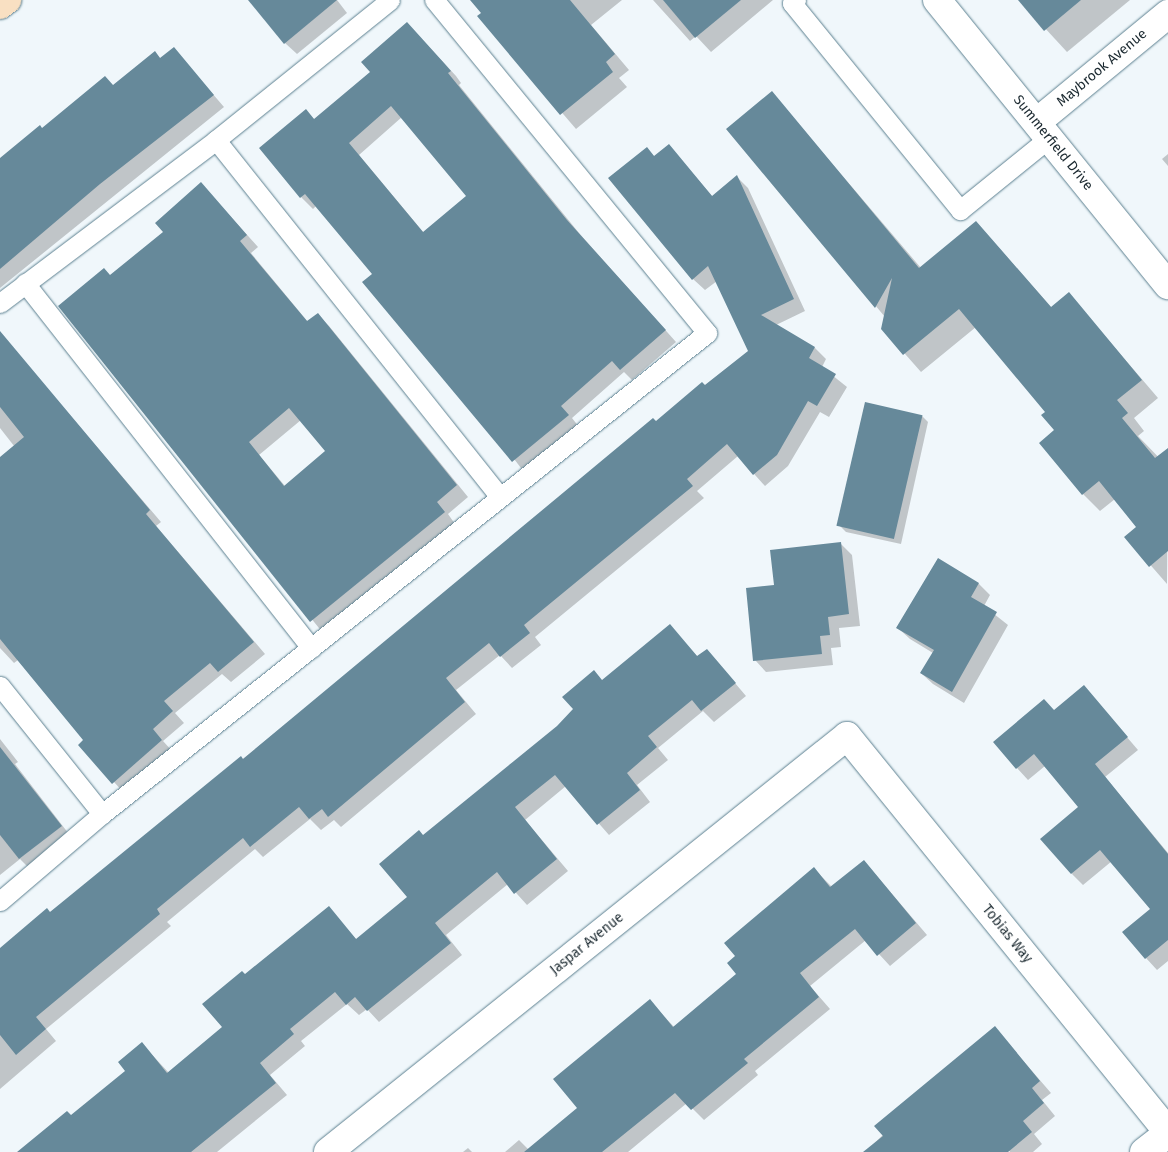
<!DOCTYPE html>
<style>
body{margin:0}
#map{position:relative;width:1168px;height:1152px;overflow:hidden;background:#f0f7fb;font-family:"Fira Sans",sans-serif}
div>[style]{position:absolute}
.shadow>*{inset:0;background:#0003}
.building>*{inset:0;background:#66899a;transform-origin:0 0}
.roads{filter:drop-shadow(0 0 1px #5c8090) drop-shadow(0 0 1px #5c8090)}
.service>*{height:19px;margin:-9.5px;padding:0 9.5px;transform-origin:9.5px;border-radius:9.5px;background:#fff}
.minor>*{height:28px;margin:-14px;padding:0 14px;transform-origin:14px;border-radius:14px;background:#fff}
.secondary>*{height:28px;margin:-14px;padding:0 14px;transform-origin:14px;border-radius:14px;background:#f9e0c2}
span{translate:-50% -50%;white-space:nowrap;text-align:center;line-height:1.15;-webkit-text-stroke:5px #fff;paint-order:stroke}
.street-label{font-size:14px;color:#1b2930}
</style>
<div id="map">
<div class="shadow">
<div style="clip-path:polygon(267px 0,337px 0,347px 13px,297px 54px,285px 43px)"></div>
<div style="clip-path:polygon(479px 0,622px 0,591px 25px,629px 70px,619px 78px,627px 87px,576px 129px,479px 16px,483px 14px)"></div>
<div style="clip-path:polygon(653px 0,773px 0,711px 52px,696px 36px,690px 41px)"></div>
<div style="clip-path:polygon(1019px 0,1130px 0,1067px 52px)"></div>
<div style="clip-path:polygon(evenodd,418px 35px,456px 76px,461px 83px,459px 85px,579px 233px,676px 342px,632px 380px,624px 372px,572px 418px,579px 427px,524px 472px,373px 274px,316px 206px,313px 209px,301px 197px,306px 111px,315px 120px,418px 35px,402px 117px,468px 196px,424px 233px,359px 155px,402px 117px)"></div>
<div style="clip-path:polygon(174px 49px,224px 107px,0 288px,0 159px,113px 86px,155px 53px,161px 59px)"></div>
<div style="clip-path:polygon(772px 93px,921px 268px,976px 222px,1052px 308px,1069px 294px,1158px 398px,1134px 418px,1144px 431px,1138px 436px,1168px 467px,1167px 584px,1126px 537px,1138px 527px,1115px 499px,1100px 511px,1083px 494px,1046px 412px,976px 327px,921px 372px,883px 329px,885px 317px,728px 129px)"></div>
<div style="clip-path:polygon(669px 146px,713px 197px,737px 177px,748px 188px,805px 311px,776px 325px,815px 348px,826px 359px,822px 367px,847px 387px,829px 417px,820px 412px,788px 466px,765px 486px,738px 456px,697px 491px,704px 498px,535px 637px,541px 645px,512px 668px,500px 655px,456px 690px,476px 714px,341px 827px,334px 820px,321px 830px,310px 819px,263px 857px,255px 849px,167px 922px,171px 926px,46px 1029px,56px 1041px,0 1089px,0 950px,115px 863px,656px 423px,749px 351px,717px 281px,705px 290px,693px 279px,647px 149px,655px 157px)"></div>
<div style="clip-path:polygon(1168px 154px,1168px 166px,1162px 159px)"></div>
<div style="clip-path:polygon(evenodd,212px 196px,258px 247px,251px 253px,308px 322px,318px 315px,329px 326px,468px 497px,448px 514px,455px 524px,323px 633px,59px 307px,111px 276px,212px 196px,301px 420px,327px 451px,285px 486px,259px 455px,301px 420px)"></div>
<div style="clip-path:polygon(10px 345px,161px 522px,156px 526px,265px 654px,231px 682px,222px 674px,175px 713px,184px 723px,163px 741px,173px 752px,125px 794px,80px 745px,85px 741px,18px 660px,14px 663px,0 648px,0 480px,25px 460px,0 428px,0 353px)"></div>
<div style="clip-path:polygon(922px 416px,928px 422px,901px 544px,846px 532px,840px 526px)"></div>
<div style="clip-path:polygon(840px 543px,852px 555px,860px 626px,839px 628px,841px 647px,831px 648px,833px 665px,766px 672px,755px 660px,775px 586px)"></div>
<div style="clip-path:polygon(938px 560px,979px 584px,990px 595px,984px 606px,1008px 625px,964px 703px,933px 684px,921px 673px,933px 653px,910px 639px,898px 628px)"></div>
<div style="clip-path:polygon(670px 626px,698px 657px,707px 650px,746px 696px,714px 722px,703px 711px,658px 748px,668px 760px,637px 785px,650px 802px,609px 835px,566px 786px,525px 820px,568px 871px,527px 905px,508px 884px,446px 935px,462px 955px,379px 1022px,367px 1009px,359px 1015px,347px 1004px,301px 1041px,305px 1046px,270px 1075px,287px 1095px,217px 1152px,19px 1152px,72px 1117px,126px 1071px,142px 1044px,169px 1073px,224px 1027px,245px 976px,328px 908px,357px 940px,408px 897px,423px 837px,558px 727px,603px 681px)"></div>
<div style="clip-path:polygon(1084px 687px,1138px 750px,1105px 777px,1168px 853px,1168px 961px,1157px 970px,1146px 958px,1152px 910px,1112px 861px,1083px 885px,1072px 874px,1080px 808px,1045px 766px,1028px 780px,1017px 768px,1055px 711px)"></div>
<div style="clip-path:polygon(0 739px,18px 762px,15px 764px,72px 838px,31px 870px,20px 859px,0 875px)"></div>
<div style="clip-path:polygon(864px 861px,927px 935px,890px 966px,866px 940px,810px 986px,830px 1009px,755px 1071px,758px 1075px,704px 1120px,687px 1103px,628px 1152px,505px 1152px,519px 1140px,529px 1150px,579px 1108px,650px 1001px,675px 1028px,738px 974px,737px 956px,814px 869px,832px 887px)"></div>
<div style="clip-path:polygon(995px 1028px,1051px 1093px,1042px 1100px,1055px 1116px,1034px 1134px,1042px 1144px,1033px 1152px,1010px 1152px,1003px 1143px,992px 1152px,865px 1152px)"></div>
<div style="clip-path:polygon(468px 1148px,472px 1152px,463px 1152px)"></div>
</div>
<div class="building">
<div style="clip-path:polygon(248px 0,337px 0,284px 44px)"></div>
<div style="clip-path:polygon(470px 0,570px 0,615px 54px,606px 62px,613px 72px,560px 115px,477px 16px,481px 13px)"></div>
<div style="clip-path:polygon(663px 0,741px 0,695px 38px)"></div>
<div style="clip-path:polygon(1018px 0,1081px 0,1044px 31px)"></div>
<div style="clip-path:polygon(evenodd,407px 22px,444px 63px,451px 71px,448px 73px,567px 220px,666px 330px,620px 370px,612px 361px,561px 406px,569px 415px,512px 462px,362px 282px,372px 274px,305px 194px,300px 198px,259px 148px,306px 109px,314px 119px,370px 72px,361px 62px,407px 22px,391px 106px,466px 196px,423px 232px,349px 143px,391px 106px)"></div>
<div style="clip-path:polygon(174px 47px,214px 95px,100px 184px,0 269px,0 158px,40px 125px,42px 128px,105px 76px,113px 85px,155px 51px,160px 58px)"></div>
<div style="clip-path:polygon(772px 91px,919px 268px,976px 221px,1051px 307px,1069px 292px,1142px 380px,1117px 400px,1128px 413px,1122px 418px,1155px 458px,1168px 448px,1168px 551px,1149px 567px,1124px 537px,1136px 527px,1099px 481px,1082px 495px,1039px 443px,1054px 430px,1041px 415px,1045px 412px,959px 309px,903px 355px,881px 329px,892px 278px,875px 308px,726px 129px)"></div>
<div style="clip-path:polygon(669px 144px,712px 196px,737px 175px,794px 299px,761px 315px,815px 347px,809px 358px,836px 374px,817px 406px,808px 401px,777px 455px,753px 475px,727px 444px,687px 479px,693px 486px,524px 625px,530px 633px,500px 657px,489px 643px,446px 678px,465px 702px,328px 817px,322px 809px,309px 819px,299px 807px,250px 847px,243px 838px,157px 909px,160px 914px,36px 1017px,46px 1029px,16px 1055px,0 1035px,0 948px,47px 908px,50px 912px,241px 756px,243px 759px,653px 418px,656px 421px,702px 382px,705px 385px,748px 351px,708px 266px,692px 280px,608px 178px,647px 147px,654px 156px)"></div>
<div style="clip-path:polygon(evenodd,201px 182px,247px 235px,240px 241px,307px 321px,318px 313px,457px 485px,437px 502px,445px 512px,310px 622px,58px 306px,104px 268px,110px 275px,163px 232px,155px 223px,201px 182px,289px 408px,325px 451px,284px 486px,249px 442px,289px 408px)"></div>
<div style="clip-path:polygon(0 331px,150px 510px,146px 514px,254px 642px,218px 672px,210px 663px,164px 701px,173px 711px,153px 729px,162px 740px,112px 784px,78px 745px,83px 740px,0 639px,0 457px,24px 437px,0 407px)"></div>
<div style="left:865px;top:402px;width:59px;height:127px;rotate:13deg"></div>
<div style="clip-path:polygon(841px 542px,849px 614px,828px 617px,830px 635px,820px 636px,822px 654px,753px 661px,746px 588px,774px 585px,770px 550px)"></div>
<div style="clip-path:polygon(938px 558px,979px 583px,971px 597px,997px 612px,952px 692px,920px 673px,934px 650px,896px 628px)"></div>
<div style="clip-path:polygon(670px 624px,697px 656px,707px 649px,736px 683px,701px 711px,692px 700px,648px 736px,657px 747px,627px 773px,640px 790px,597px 825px,555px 775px,515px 807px,557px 859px,514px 894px,497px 872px,435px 923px,451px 943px,367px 1011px,355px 997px,346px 1005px,335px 992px,290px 1029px,294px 1034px,260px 1063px,276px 1083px,191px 1152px,17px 1152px,67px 1111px,71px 1115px,125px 1071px,118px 1062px,142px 1042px,167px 1073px,222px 1027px,202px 1004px,242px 971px,245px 974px,329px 906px,356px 939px,407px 897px,379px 864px,419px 830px,423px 835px,557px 726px,573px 709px,562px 697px,594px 670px,602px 680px)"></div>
<div style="clip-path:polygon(1084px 685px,1128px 737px,1095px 764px,1168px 854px,1168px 940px,1145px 959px,1122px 932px,1150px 909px,1100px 850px,1071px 874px,1040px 839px,1078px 807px,1034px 754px,1016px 769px,993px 742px,1044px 699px,1054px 710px)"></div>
<div style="clip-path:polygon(0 747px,62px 826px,19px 859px,0 835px)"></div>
<div style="clip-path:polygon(864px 860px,916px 923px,877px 956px,855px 929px,800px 973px,819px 997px,744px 1059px,748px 1063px,691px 1110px,675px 1093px,602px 1152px,524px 1152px,577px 1108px,553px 1079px,650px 999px,673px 1027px,736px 974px,727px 963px,735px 956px,724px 943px,814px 867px,830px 887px)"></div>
<div style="clip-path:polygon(995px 1026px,1040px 1081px,1032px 1088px,1044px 1103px,1023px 1121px,1032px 1132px,1008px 1152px,863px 1152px,883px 1136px,874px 1126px)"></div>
</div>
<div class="roads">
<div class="service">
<div style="left:796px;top:0;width:5px;rotate:143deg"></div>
<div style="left:792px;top:3px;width:267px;rotate:50.9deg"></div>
<div style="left:960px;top:210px;width:114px;rotate:-39deg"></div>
<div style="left:216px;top:140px;width:455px;rotate:51.5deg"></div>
<div style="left:25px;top:283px;width:464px;rotate:51.9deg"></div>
<div style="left:0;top:303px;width:271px;rotate:-37deg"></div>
<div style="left:216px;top:140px;width:223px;rotate:-38.8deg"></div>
<div style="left:0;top:686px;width:164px;rotate:51.4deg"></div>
<div style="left:0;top:901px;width:134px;rotate:-40.5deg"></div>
<div style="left:102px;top:814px;width:773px;rotate:-38.49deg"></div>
<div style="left:707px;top:333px;width:431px;rotate:-129.3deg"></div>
</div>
<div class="minor">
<div style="left:937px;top:0;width:367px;rotate:51deg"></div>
<div style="left:1037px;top:122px;width:170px;rotate:-39.5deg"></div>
<div style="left:328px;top:1152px;width:665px;rotate:-38.71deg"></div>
<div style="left:847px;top:736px;width:510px;rotate:50.97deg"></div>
<div style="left:1144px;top:1152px;width:31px;rotate:-38deg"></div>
</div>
<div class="secondary">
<div style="left:0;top:5px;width:9px;rotate:-36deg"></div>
</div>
</div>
<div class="street-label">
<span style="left:1102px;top:68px;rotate:-40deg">Maybrook Avenue</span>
<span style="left:1053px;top:143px;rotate:51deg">Summerfield Drive</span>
<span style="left:1007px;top:934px;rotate:51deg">Tobias Way</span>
<span style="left:587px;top:944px;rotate:-39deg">Jaspar Avenue</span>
</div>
</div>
